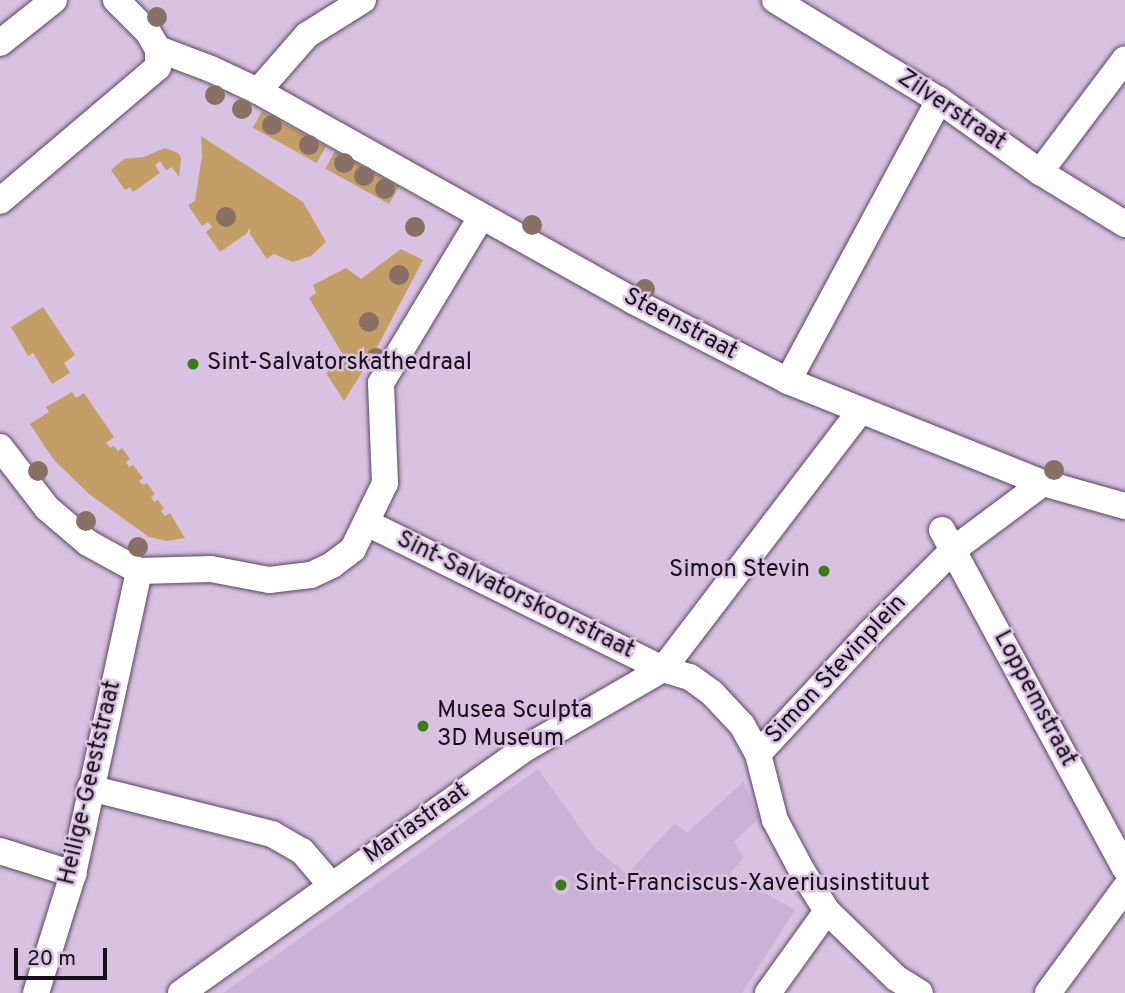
<!DOCTYPE html>
<style>
body{margin:0}
#map{position:relative;width:1125px;height:993px;overflow:hidden;background:#d9c1e1;font-family:Overpass,sans-serif}
div>[style]{position:absolute}
.built>*{inset:0;background:#ccb1d6}
.green>*{inset:0;background:#c39e66;transform-origin:0 0}
.roads{filter:drop-shadow(0 0 2px #594560) drop-shadow(0 0 2px #594560)}
.street>*{height:26px;margin:-13px;padding:0 13px;transform-origin:13px;border-radius:13px;background:#fff}
.trees>*{width:20px;height:20px;margin:-10px;border-radius:50%;background:#887065}
.dots>*{width:19px;height:19px;translate:-50% -50%;box-sizing:border-box;border:4px solid #d9c1e1;border-radius:50%}
span{translate:-50% -50%;white-space:nowrap;text-align:center;line-height:1.15;-webkit-text-stroke:5px #d9c1e1;paint-order:stroke}
.street-label{font-size:24px;color:#170f1a}
.poi-label{font-size:24px;color:#170f1a}
.left{translate:0 -50%;text-align:left}
.right{translate:-100% -50%;text-align:right}
.scale{position:absolute;left:14px;top:948px;width:93px;height:32px;box-sizing:border-box;border:4px solid #170f1a;border-top:0;padding-left:9px;font-size:21px;line-height:24px;white-space:nowrap;color:#170f1a;-webkit-text-stroke:5px #d9c1e1;paint-order:stroke}
</style>
<div id="map">
<div class="built">
<div style="clip-path:polygon(538px 769px,595px 848px,627px 874px,675px 823px,687px 833px,744px 781px,759px 818px,734px 842px,744px 858px,730px 873px,795px 910px,742px 993px,223px 993px)"></div>
</div>
<div class="green">
<div style="left:262px;top:111px;width:73px;height:19px;rotate:29deg"></div>
<div style="clip-path:polygon(201px 136px,303px 202px,326px 242px,311px 256px,293px 262px,274px 254px,267px 259px,250px 234px,250px 228px,246px 234px,220px 252px,206px 232px,212px 227px,208px 222px,202px 226px,188px 205px,195px 201px,202px 156px)"></div>
<div style="clip-path:polygon(165px 148px,178px 153px,181px 158px,179px 177px,172px 167px,166px 170px,160px 161px,155px 165px,160px 173px,133px 192px,130px 187px,125px 190px,111px 170px,124px 159px,144px 157px)"></div>
<div style="left:335px;top:151px;width:73px;height:20px;rotate:29deg"></div>
<div style="clip-path:polygon(401px 249px,423px 260px,374px 353px,344px 401px,326px 373px,345px 358px,309px 298px,316px 293px,313px 285px,346px 268px,361px 279px)"></div>
<div style="clip-path:polygon(43px 307px,75px 355px,64px 363px,70px 373px,52px 384px,33px 353px,28px 356px,11px 327px)"></div>
<div style="clip-path:polygon(72px 392px,76px 398px,84px 393px,114px 437px,106px 443px,110px 448px,114px 446px,118px 451px,122px 448px,130px 459px,126px 462px,129px 467px,133px 465px,143px 478px,139px 481px,143px 485px,147px 483px,155px 494px,151px 497px,154px 502px,158px 500px,164px 508px,161px 511px,165px 516px,170px 513px,185px 538px,167px 541px,149px 537px,89px 494px,54px 460px,30px 424px,49px 412px,46px 407px)"></div>
</div>
<div class="roads">
<div class="street">
<div style="left:116px;top:0;width:45px;rotate:45deg"></div>
<div style="left:148px;top:32px;width:20px;rotate:60deg"></div>
<div style="left:158px;top:49px;width:57px;rotate:20.7deg"></div>
<div style="left:211px;top:69px;width:52px;rotate:25.1deg"></div>
<div style="left:258px;top:91px;width:430px;rotate:29.2deg"></div>
<div style="left:633px;top:301px;width:174px;rotate:27.3deg"></div>
<div style="left:788px;top:381px;width:275px;rotate:21.8deg"></div>
<div style="left:1043px;top:483px;width:85px;rotate:15.7deg"></div>
<div style="left:775px;top:0;width:192px;rotate:31.4deg"></div>
<div style="left:939px;top:100px;width:124px;rotate:35.5deg"></div>
<div style="left:1040px;top:172px;width:100px;rotate:31.5deg"></div>
<div style="left:0;top:43px;width:69px;rotate:-38.5deg"></div>
<div style="left:258px;top:91px;width:74px;rotate:-48.8deg"></div>
<div style="left:307px;top:35px;width:66px;rotate:-32deg"></div>
<div style="left:1040px;top:172px;width:141px;rotate:-53deg"></div>
<div style="left:0;top:201px;width:207px;rotate:-40.3deg"></div>
<div style="left:158px;top:67px;width:18px;rotate:-90deg"></div>
<div style="left:788px;top:381px;width:319px;rotate:-61.7deg"></div>
<div style="left:0;top:447px;width:77px;rotate:52.4deg"></div>
<div style="left:47px;top:508px;width:54px;rotate:40.5deg"></div>
<div style="left:88px;top:543px;width:58px;rotate:28.8deg"></div>
<div style="left:139px;top:571px;width:72px;rotate:-1.6deg"></div>
<div style="left:211px;top:569px;width:59px;rotate:10.7deg"></div>
<div style="left:269px;top:580px;width:42px;rotate:-6.8deg"></div>
<div style="left:311px;top:575px;width:23px;rotate:-25deg"></div>
<div style="left:332px;top:565px;width:26px;rotate:-37deg"></div>
<div style="left:353px;top:549px;width:73px;rotate:-64.1deg"></div>
<div style="left:385px;top:483px;width:100px;rotate:-92.3deg"></div>
<div style="left:381px;top:383px;width:194px;rotate:-58.9deg"></div>
<div style="left:367px;top:523px;width:330px;rotate:26.3deg"></div>
<div style="left:663px;top:669px;width:28px;rotate:17deg"></div>
<div style="left:690px;top:677px;width:27px;rotate:36deg"></div>
<div style="left:712px;top:693px;width:44px;rotate:46.8deg"></div>
<div style="left:742px;top:725px;width:33px;rotate:61deg"></div>
<div style="left:758px;top:754px;width:68px;rotate:75.6deg"></div>
<div style="left:775px;top:820px;width:58px;rotate:62.1deg"></div>
<div style="left:802px;top:871px;width:47px;rotate:58deg"></div>
<div style="left:827px;top:911px;width:96px;rotate:44.2deg"></div>
<div style="left:896px;top:978px;width:28px;rotate:32deg"></div>
<div style="left:942px;top:530px;width:385px;rotate:61.6deg"></div>
<div style="left:758px;top:754px;width:165px;rotate:-47.2deg"></div>
<div style="left:870px;top:633px;width:117px;rotate:-45deg"></div>
<div style="left:953px;top:550px;width:112px;rotate:-36.7deg"></div>
<div style="left:90px;top:788px;width:188px;rotate:14.2deg"></div>
<div style="left:272px;top:834px;width:34px;rotate:30deg"></div>
<div style="left:302px;top:851px;width:45px;rotate:49.5deg"></div>
<div style="left:0;top:851px;width:77px;rotate:17.5deg"></div>
<div style="left:36px;top:993px;width:125px;rotate:-72.7deg"></div>
<div style="left:73px;top:874px;width:310px;rotate:-77.7deg"></div>
<div style="left:181px;top:993px;width:423px;rotate:-35.4deg"></div>
<div style="left:526px;top:748px;width:158px;rotate:-30deg"></div>
<div style="left:663px;top:669px;width:325px;rotate:-52.6deg"></div>
<div style="left:768px;top:993px;width:101px;rotate:-54.3deg"></div>
<div style="left:1048px;top:993px;width:130px;rotate:-53.7deg"></div>
</div>
</div>
<div class="trees">
<div style="left:157px;top:17px"></div>
<div style="left:215px;top:95px"></div>
<div style="left:242px;top:109px"></div>
<div style="left:272px;top:125px"></div>
<div style="left:309px;top:145px"></div>
<div style="left:344px;top:163px"></div>
<div style="left:364px;top:176px"></div>
<div style="left:385px;top:189px"></div>
<div style="left:226px;top:217px"></div>
<div style="left:532px;top:225px"></div>
<div style="left:415px;top:227px"></div>
<div style="left:399px;top:275px"></div>
<div style="left:645px;top:289px"></div>
<div style="left:369px;top:322px"></div>
<div style="left:376px;top:358px"></div>
<div style="left:1054px;top:470px"></div>
<div style="left:38px;top:471px"></div>
<div style="left:86px;top:521px"></div>
<div style="left:138px;top:547px"></div>
</div>
<div class="dots">
<div style="left:193px;top:364px;background:#3b7b1a"></div>
<div style="left:824px;top:571px;background:#3b7b1a"></div>
<div style="left:423px;top:726px;background:#3b7b1a"></div>
<div style="left:561px;top:885px;background:#3b7b1a"></div>
</div>
<div class="street-label">
<span style="left:951px;top:111px;rotate:34deg">Zilverstraat</span>
<span style="left:680px;top:325px;rotate:28deg">Steenstraat</span>
<span style="left:515px;top:596px;rotate:26deg">Sint-Salvatorskoorstraat</span>
<span style="left:837px;top:670px;rotate:-47deg">Simon Stevinplein</span>
<span style="left:1034px;top:699px;rotate:62deg">Loppemstraat</span>
<span style="left:91px;top:783px;rotate:-77deg">Heilige-Geeststraat</span>
<span style="left:417px;top:824px;rotate:-35deg">Mariastraat</span>
</div>
<div class="poi-label">
<span class="left" style="left:207px;top:364px">Sint-Salvatorskathedraal</span>
<span class="right" style="left:810px;top:571px">Simon Stevin</span>
<span class="left" style="left:437px;top:726px">Musea Sculpta<br>3D Museum</span>
<span class="left" style="left:575px;top:885px">Sint-Franciscus-Xaveriusinstituut</span>
</div>
<div class="scale">20 m</div>
</div>
